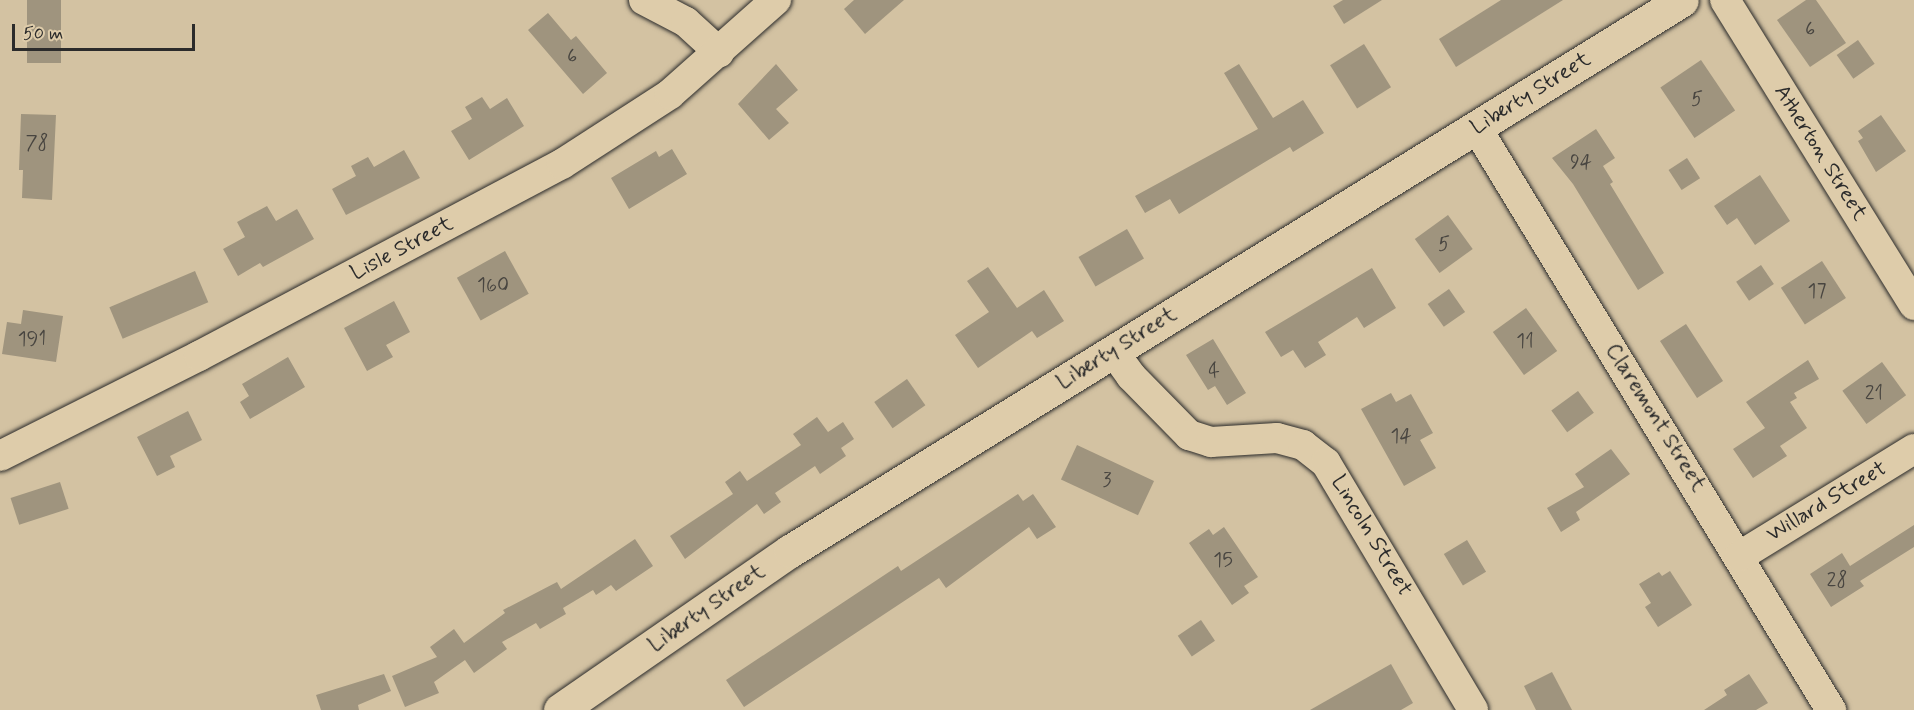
<!DOCTYPE html>
<style>
body{margin:0}
#map{position:relative;width:1914px;height:710px;overflow:hidden;background:#d3c2a2;font-family:Mynerve,sans-serif}
div>[style]{position:absolute}
.building>*{inset:0;background:#9f947e;transform-origin:0 0}
.roads{filter:drop-shadow(0 0 2px #2b2b2b) drop-shadow(0 0 2px #2b2b2b)}
.minor>*{height:30px;margin:-15px;padding:0 15px;transform-origin:15px;border-radius:15px;background:#deccaa}
.major>*{height:33px;margin:-16.5px;padding:0 16.5px;transform-origin:16.5px;border-radius:16.5px;background:#deccaa}
span{translate:-50% -50%;white-space:nowrap;text-align:center;line-height:1.15;-webkit-text-stroke:4.5px #deccaa;paint-order:stroke}
.number-label{font-size:20px;color:#484540}
.number-label span{-webkit-text-stroke-width:0}
.street-label{font-size:22px;color:#2b2b2b}
.scale{position:absolute;left:12px;top:24px;width:183px;height:27px;box-sizing:border-box;border:3px solid #2b2b2b;border-top:0;padding-left:8px;font-size:18px;line-height:21px;white-space:nowrap;color:#2b2b2b;-webkit-text-stroke:4px #deccaa;paint-order:stroke}
</style>
<div id="map">
<div class="building">
<div style="left:27px;top:0;width:34px;height:63px"></div>
<div style="clip-path:polygon(854px 0,904px 0,865px 34px,844px 9px)"></div>
<div style="clip-path:polygon(1343px 0,1382px 0,1344px 24px,1333px 6px)"></div>
<div style="clip-path:polygon(1501px 0,1563px 0,1456px 67px,1439px 39px)"></div>
<div style="clip-path:polygon(1806px 0,1816px 0,1846px 43px,1810px 67px,1777px 20px)"></div>
<div style="clip-path:polygon(548px 13px,571px 40px,576px 36px,607px 73px,583px 94px,528px 30px)"></div>
<div style="left:1858px;top:40px;width:29px;height:26px;rotate:55deg"></div>
<div style="left:1364px;top:44px;width:51px;height:40px;rotate:58deg"></div>
<div style="left:1701px;top:60px;width:61px;height:49px;rotate:56deg"></div>
<div style="clip-path:polygon(776px 64px,798px 90px,776px 109px,789px 123px,769px 140px,738px 104px)"></div>
<div style="clip-path:polygon(1239px 64px,1273px 118px,1303px 100px,1324px 133px,1293px 152px,1290px 147px,1179px 214px,1170px 199px,1145px 213px,1135px 196px,1258px 129px,1224px 73px)"></div>
<div style="clip-path:polygon(482px 97px,490px 109px,507px 98px,524px 126px,469px 160px,451px 131px,472px 119px,465px 107px)"></div>
<div style="clip-path:polygon(21px 114px,56px 115px,52px 200px,22px 198px,23px 170px,19px 170px)"></div>
<div style="clip-path:polygon(1881px 115px,1906px 151px,1876px 172px,1858px 141px,1863px 138px,1858px 131px)"></div>
<div style="clip-path:polygon(1596px 129px,1615px 158px,1603px 166px,1613px 182px,1610px 184px,1664px 273px,1638px 290px,1573px 184px,1552px 158px)"></div>
<div style="clip-path:polygon(672px 149px,687px 174px,629px 209px,611px 178px,656px 151px,659px 157px)"></div>
<div style="clip-path:polygon(404px 150px,420px 178px,346px 215px,332px 189px,356px 176px,351px 166px,368px 157px,374px 167px)"></div>
<div style="left:1687px;top:158px;width:24px;height:22px;rotate:57deg"></div>
<div style="clip-path:polygon(1760px 175px,1790px 221px,1755px 245px,1737px 218px,1727px 225px,1714px 206px)"></div>
<div style="clip-path:polygon(267px 206px,276px 221px,297px 209px,314px 239px,263px 267px,260px 263px,238px 276px,223px 249px,245px 237px,237px 222px)"></div>
<div style="left:1448px;top:215px;width:42px;height:41px;rotate:54deg"></div>
<div style="left:1127px;top:229px;width:34px;height:56px;rotate:60deg"></div>
<div style="left:505px;top:251px;width:49px;height:55px;rotate:61deg"></div>
<div style="left:1822px;top:261px;width:44px;height:49px;rotate:57deg"></div>
<div style="left:1761px;top:265px;width:23px;height:30px;rotate:56deg"></div>
<div style="clip-path:polygon(988px 267px,1017px 308px,1044px 290px,1064px 321px,1037px 338px,1032px 331px,978px 368px,955px 335px,989px 312px,967px 281px)"></div>
<div style="clip-path:polygon(1372px 268px,1396px 308px,1364px 328px,1357px 317px,1318px 342px,1326px 355px,1305px 368px,1293px 350px,1281px 357px,1265px 332px)"></div>
<div style="left:195px;top:271px;width:34px;height:93px;rotate:67deg"></div>
<div style="left:1449px;top:289px;width:28px;height:26px;rotate:55deg"></div>
<div style="clip-path:polygon(394px 301px,410px 332px,386px 345px,393px 357px,367px 371px,344px 328px)"></div>
<div style="left:1526px;top:308px;width:53px;height:41px;rotate:54deg"></div>
<div style="clip-path:polygon(23px 310px,63px 316px,56px 362px,2px 354px,7px 322px,21px 324px)"></div>
<div style="left:1686px;top:324px;width:68px;height:31px;rotate:57deg"></div>
<div style="clip-path:polygon(1213px 339px,1246px 393px,1227px 405px,1215px 386px,1208px 390px,1186px 355px)"></div>
<div style="clip-path:polygon(288px 357px,305px 387px,250px 419px,240px 402px,249px 396px,242px 384px)"></div>
<div style="clip-path:polygon(1808px 360px,1819px 379px,1794px 393px,1797px 398px,1790px 402px,1807px 428px,1780px 446px,1787px 456px,1753px 478px,1733px 449px,1765px 428px,1746px 402px)"></div>
<div style="left:1882px;top:362px;width:41px;height:49px;rotate:54deg"></div>
<div style="left:907px;top:379px;width:32px;height:40px;rotate:55deg"></div>
<div style="left:1578px;top:391px;width:27px;height:33px;rotate:54deg"></div>
<div style="clip-path:polygon(1391px 393px,1396px 402px,1411px 394px,1433px 433px,1420px 440px,1436px 468px,1404px 486px,1361px 409px)"></div>
<div style="clip-path:polygon(188px 411px,202px 440px,170px 456px,175px 467px,157px 476px,137px 437px)"></div>
<div style="clip-path:polygon(817px 417px,828px 432px,843px 422px,854px 439px,841px 448px,846px 456px,820px 474px,815px 466px,775px 493px,781px 502px,764px 514px,757px 504px,685px 559px,670px 536px,733px 494px,725px 482px,740px 471px,747px 481px,801px 445px,793px 434px)"></div>
<div style="left:1077px;top:445px;width:85px;height:38px;rotate:25deg"></div>
<div style="clip-path:polygon(1611px 449px,1630px 474px,1576px 512px,1580px 520px,1561px 532px,1547px 508px,1584px 487px,1575px 474px)"></div>
<div style="left:60px;top:482px;width:28px;height:52px;rotate:72deg"></div>
<div style="clip-path:polygon(1018px 494px,1023px 501px,1033px 494px,1056px 527px,1037px 539px,1029px 527px,946px 588px,939px 578px,744px 707px,726px 680px,898px 566px,901px 571px)"></div>
<div style="clip-path:polygon(1914px 525px,1914px 547px,1860px 581px,1864px 586px,1831px 607px,1810px 574px,1842px 553px,1850px 566px)"></div>
<div style="clip-path:polygon(1224px 527px,1258px 577px,1244px 586px,1249px 593px,1232px 605px,1189px 543px,1209px 529px,1213px 535px)"></div>
<div style="clip-path:polygon(635px 539px,653px 566px,616px 591px,611px 585px,596px 595px,593px 590px,563px 608px,566px 614px,540px 629px,536px 623px,502px 642px,507px 649px,474px 673px,465px 660px,434px 682px,439px 693px,405px 707px,392px 676px,437px 657px,430px 647px,454px 629px,464px 643px,505px 613px,503px 610px,557px 582px,561px 589px)"></div>
<div style="left:1467px;top:540px;width:37px;height:27px;rotate:59deg"></div>
<div style="clip-path:polygon(1670px 571px,1692px 605px,1658px 627px,1645px 607px,1651px 603px,1639px 584px,1659px 572px,1662px 576px)"></div>
<div style="left:1201px;top:620px;width:25px;height:28px;rotate:56deg"></div>
<div style="clip-path:polygon(1391px 664px,1413px 703px,1401px 710px,1310px 710px)"></div>
<div style="clip-path:polygon(1552px 672px,1572px 710px,1536px 710px,1524px 686px)"></div>
<div style="clip-path:polygon(384px 674px,391px 691px,358px 705px,359px 710px,321px 710px,316px 695px)"></div>
<div style="clip-path:polygon(1749px 674px,1768px 703px,1756px 710px,1704px 710px,1727px 695px,1724px 690px)"></div>
</div>
<div class="roads">
<div class="minor">
<div style="left:644px;top:0;width:47px;rotate:27.6deg"></div>
<div style="left:686px;top:22px;width:45px;rotate:42.3deg"></div>
<div style="left:1725px;top:0;width:359px;rotate:58.2deg"></div>
<div style="left:1476px;top:127px;width:683px;rotate:58.66deg"></div>
<div style="left:1113px;top:351px;width:31px;rotate:54deg"></div>
<div style="left:1131px;top:376px;width:83px;rotate:45.5deg"></div>
<div style="left:1189px;top:435px;width:23px;rotate:18deg"></div>
<div style="left:1211px;top:442px;width:66px;rotate:-3.5deg"></div>
<div style="left:1277px;top:438px;width:27px;rotate:15deg"></div>
<div style="left:1303px;top:445px;width:29px;rotate:38deg"></div>
<div style="left:1326px;top:463px;width:287px;rotate:59.2deg"></div>
<div style="left:0;top:456px;width:223px;rotate:-26.7deg"></div>
<div style="left:199px;top:356px;width:411px;rotate:-27.9deg"></div>
<div style="left:562px;top:164px;width:129px;rotate:-32.9deg"></div>
<div style="left:670px;top:94px;width:142px;rotate:-41.6deg"></div>
<div style="left:1740px;top:556px;width:204px;rotate:-31.6deg"></div>
</div>
<div class="major">
<div style="left:560px;top:710px;width:280px;rotate:-34.7deg"></div>
<div style="left:790px;top:551px;width:1048px;rotate:-31.7deg"></div>
</div>
</div>
<div class="number-label">
<span style="left:1810px;top:29px">6</span>
<span style="left:572px;top:56px">6</span>
<span style="left:1697px;top:99px">5</span>
<span style="left:37px;top:143px">78</span>
<span style="left:1581px;top:162px">94</span>
<span style="left:1444px;top:244px">5</span>
<span style="left:493px;top:285px">160</span>
<span style="left:1817px;top:291px">17</span>
<span style="left:32px;top:339px">191</span>
<span style="left:1525px;top:341px">11</span>
<span style="left:1214px;top:371px">4</span>
<span style="left:1874px;top:393px">21</span>
<span style="left:1401px;top:436px">14</span>
<span style="left:1107px;top:480px">3</span>
<span style="left:1223px;top:560px">15</span>
<span style="left:1837px;top:580px">28</span>
</div>
<div class="street-label">
<span style="left:1531px;top:94px;rotate:-32deg">Liberty Street</span>
<span style="left:1820px;top:153px;rotate:58deg">Atherton Street</span>
<span style="left:402px;top:249px;rotate:-28deg">Lisle Street</span>
<span style="left:1117px;top:349px;rotate:-32deg">Liberty Street</span>
<span style="left:1655px;top:418px;rotate:58deg">Claremont Street</span>
<span style="left:1827px;top:502px;rotate:-31deg">Willard Street</span>
<span style="left:1371px;top:536px;rotate:59deg">Lincoln Street</span>
<span style="left:707px;top:609px;rotate:-35deg">Liberty Street</span>
</div>
<div class="scale">50 m</div>
</div>
